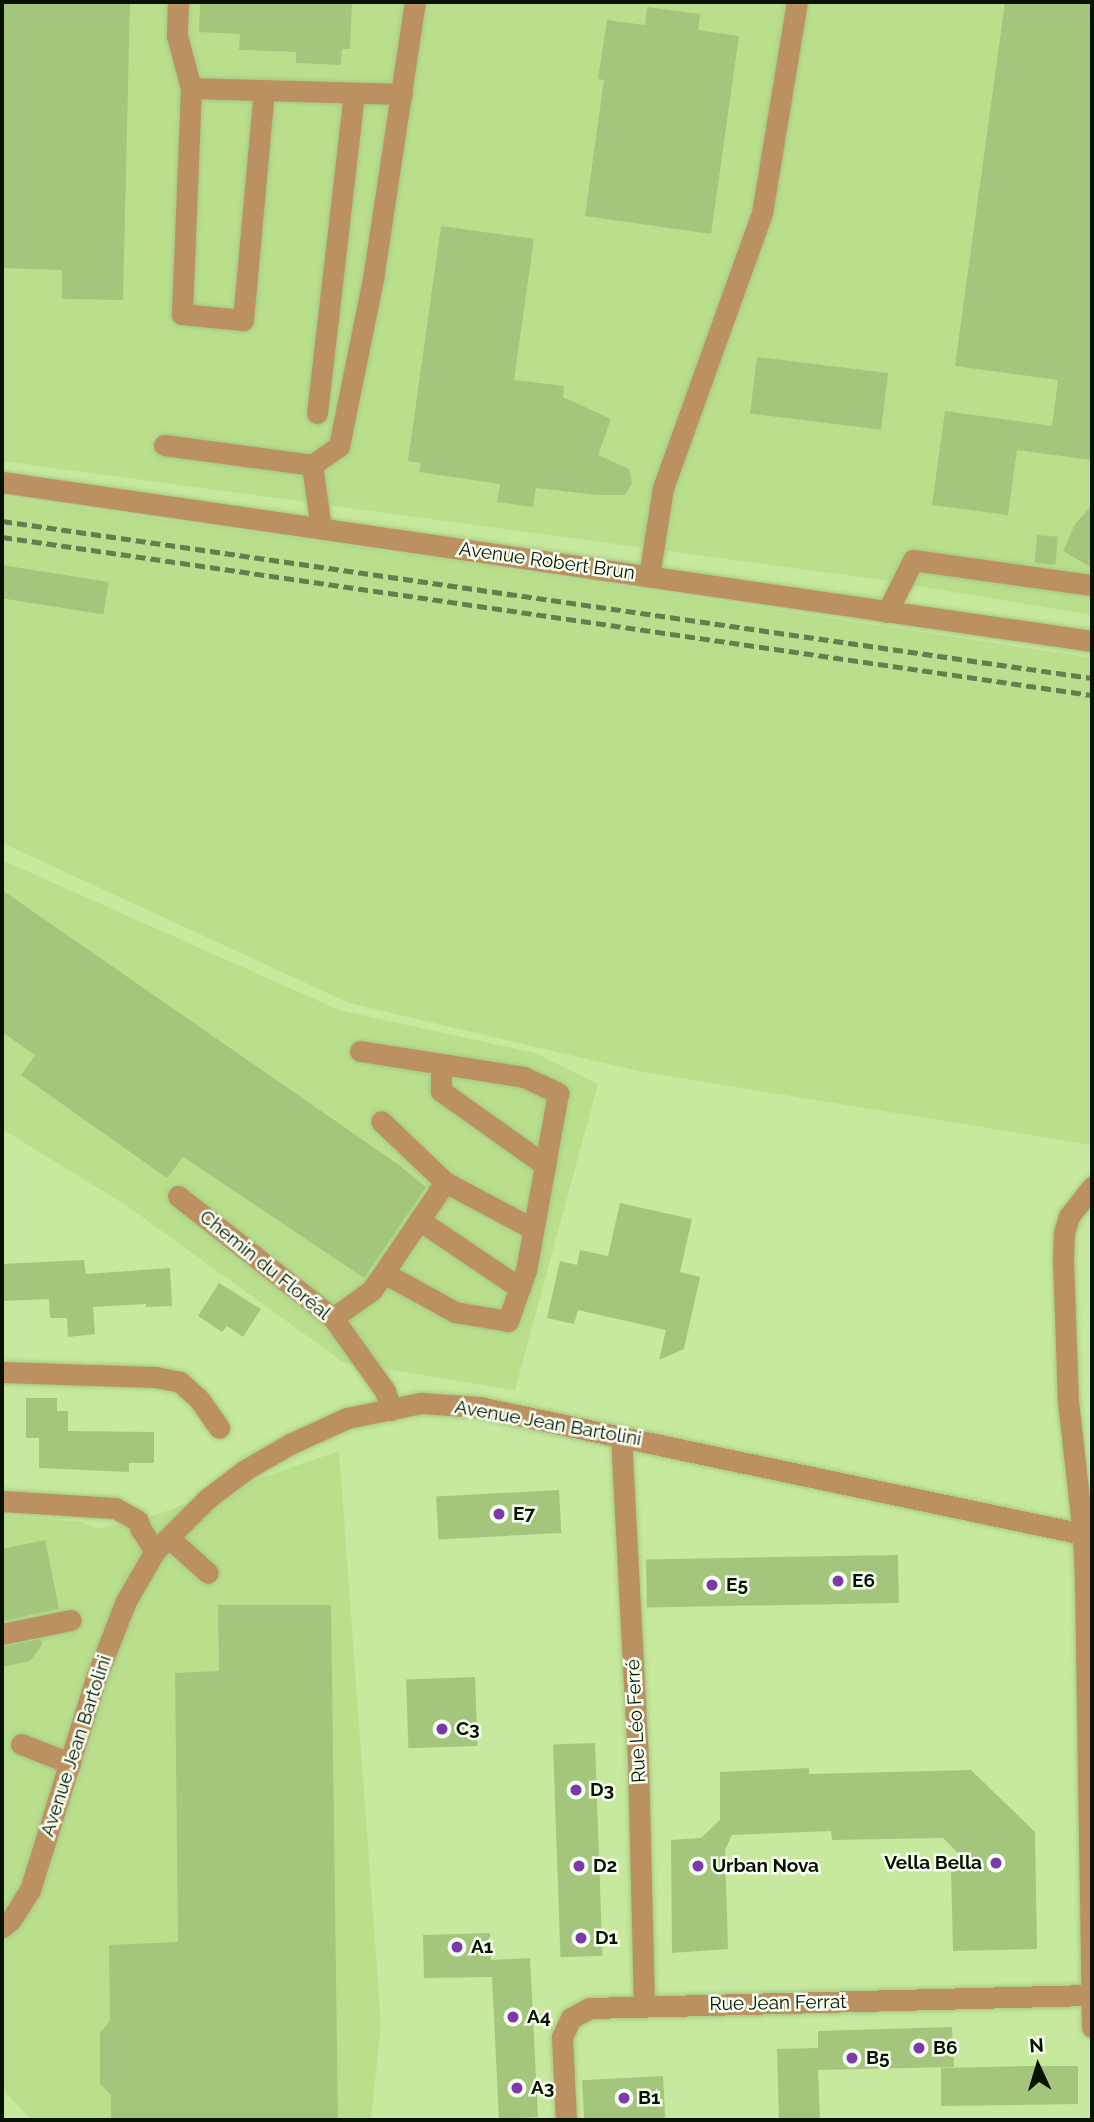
<!DOCTYPE html>
<meta charset="utf-8">
<style>
body{margin:0}
#map{position:relative;width:1094px;height:2122px;overflow:hidden;background:#c6e99d;font-family:Raleway,sans-serif}
div>[style]{position:absolute}
.built>*{inset:0;background:#b9df8c}
.building>*{inset:0;background:#a4c67c;transform-origin:0 0}
.roads{filter:drop-shadow(0 0 2px #a7c784) drop-shadow(0 0 2px #a7c784)}
.minor>*{height:21px;margin:-10.5px;padding:0 10.5px;transform-origin:10.5px;border-radius:10.5px;background:#bb9162}
.rail>*{height:5px;margin-top:-2.5px;transform-origin:0;background:repeating-linear-gradient(90deg,#667d4e 0 10px,transparent 0 15px)}
.dots>*{width:19px;height:19px;translate:-50% -50%;box-sizing:border-box;border:4px solid #f7fff0;border-radius:50%}
span{translate:-50% -50%;white-space:nowrap;text-align:center;line-height:1.15;-webkit-text-stroke:5px #f7fff0;paint-order:stroke}
.street-label{font-size:19px;color:#071200}
.poi-label{font-size:19px;color:#071200;font-weight:700}
.left{translate:0 -50%;text-align:left}
.right{translate:-100% -50%;text-align:right}
.frame{position:absolute;inset:0;border:4px solid #071200;pointer-events:none}
.north{position:absolute;left:1003px;top:2031px;width:70px;height:70px;-webkit-text-stroke:5px #f7fff0;paint-order:stroke;rotate:356deg;font-size:19px;font-weight:700;line-height:28px;text-align:center;color:#071200}
.north::after{content:'';display:block;margin:auto;width:24px;height:32px;background:#071200;clip-path:polygon(50% 0,100% 100%,50% 72%,0 100%)}
</style>
<div id="map">
<div class="built">
<div style="clip-path:polygon(2px 2px,1092px 2px,1092px 615px,875px 579px,2px 461px)"></div>
<div style="clip-path:polygon(2px 497px,441px 559px,1092px 658px,1092px 1145px,638px 1071px,349px 1003px,2px 843px)"></div>
<div style="clip-path:polygon(2px 860px,339px 1010px,535px 1053px,598px 1084px,515px 1390px,343px 1362px,127px 1206px,2px 1129px)"></div>
<div style="clip-path:polygon(339px 1451px,381px 2024px,371px 2120px,32px 2120px,2px 2089px,2px 1515px,82px 1522px,98px 1528px,138px 1521px)"></div>
</div>
<div class="building">
<div style="clip-path:polygon(2px 2px,130px 2px,123px 300px,62px 299px,62px 270px,2px 268px)"></div>
<div style="clip-path:polygon(200px 2px,352px 2px,350px 49px,342px 49px,341px 65px,296px 63px,296px 52px,239px 50px,240px 34px,199px 32px)"></div>
<div style="clip-path:polygon(1005px 2px,1092px 2px,1092px 460px,1017px 450px,1008px 515px,932px 505px,945px 411px,1052px 426px,1058px 380px,955px 366px)"></div>
<div style="clip-path:polygon(647px 7px,700px 14px,698px 30px,739px 36px,711px 234px,585px 216px,604px 80px,598px 79px,607px 20px,645px 25px)"></div>
<div style="clip-path:polygon(441px 226px,534px 239px,514px 380px,564px 386px,563px 397px,611px 419px,598px 455px,629px 469px,632px 483px,625px 495px,597px 495px,536px 488px,533px 507px,497px 502px,500px 484px,419px 472px,421px 463px,408px 461px)"></div>
<div style="left:757px;top:357px;width:132px;height:57px;rotate:7deg"></div>
<div style="clip-path:polygon(1092px 505px,1092px 568px,1063px 551px,1075px 524px)"></div>
<div style="left:1037px;top:535px;width:21px;height:28px;rotate:5deg"></div>
<div style="left:2px;top:565px;width:108px;height:33px;rotate:9deg"></div>
<div style="clip-path:polygon(2px 890px,399px 1165px,426px 1187px,364px 1278px,183px 1157px,167px 1178px,21px 1075px,35px 1055px,2px 1032px)"></div>
<div style="clip-path:polygon(620px 1203px,692px 1219px,680px 1272px,700px 1277px,684px 1349px,659px 1360px,666px 1330px,578px 1310px,574px 1324px,547px 1318px,560px 1261px,577px 1265px,580px 1250px,608px 1256px)"></div>
<div style="clip-path:polygon(84px 1260px,86px 1274px,170px 1268px,172px 1306px,146px 1307px,146px 1304px,93px 1307px,95px 1334px,68px 1337px,67px 1318px,50px 1318px,49px 1299px,2px 1301px,2px 1264px)"></div>
<div style="clip-path:polygon(219px 1283px,261px 1309px,243px 1337px,227px 1326px,222px 1332px,198px 1316px)"></div>
<div style="clip-path:polygon(26px 1398px,57px 1398px,57px 1411px,68px 1411px,68px 1431px,154px 1432px,154px 1463px,129px 1463px,129px 1472px,39px 1468px,39px 1438px,26px 1438px)"></div>
<div style="left:559px;top:1490px;width:43px;height:123px;rotate:87deg"></div>
<div style="clip-path:polygon(45px 1540px,59px 1609px,2px 1621px,2px 1549px)"></div>
<div style="left:898px;top:1555px;width:48px;height:252px;rotate:89deg"></div>
<div style="clip-path:polygon(218px 1605px,331px 1605px,338px 2120px,111px 2120px,111px 2095px,100px 2084px,100px 2033px,110px 2021px,109px 1945px,178px 1942px,175px 1673px,219px 1671px)"></div>
<div style="clip-path:polygon(41px 1639px,42px 1645px,30px 1661px,2px 1667px,2px 1647px)"></div>
<div style="left:475px;top:1677px;width:69px;height:69px;rotate:88deg"></div>
<div style="left:595px;top:1743px;width:213px;height:42px;rotate:88deg"></div>
<div style="clip-path:polygon(809px 1768px,809px 1774px,971px 1770px,1035px 1832px,1037px 1949px,953px 1951px,951px 1868px,962px 1857px,943px 1838px,832px 1840px,831px 1831px,732px 1835px,725px 1850px,728px 1949px,672px 1953px,671px 1840px,701px 1838px,720px 1820px,720px 1772px)"></div>
<div style="clip-path:polygon(490px 1933px,491px 1960px,530px 1958px,538px 2117px,499px 2120px,492px 1977px,424px 1978px,423px 1935px)"></div>
<div style="clip-path:polygon(952px 2027px,954px 2067px,818px 2070px,820px 2120px,779px 2120px,777px 2049px,818px 2048px,818px 2031px)"></div>
<div style="clip-path:polygon(1027px 2066px,1078px 2066px,1078px 2104px,941px 2106px,941px 2068px)"></div>
<div style="left:663px;top:2076px;width:42px;height:81px;rotate:87deg"></div>
</div>
<div class="roads">
<div class="minor">
<div style="left:178px;top:2px;width:34px;rotate:92deg"></div>
<div style="left:177px;top:36px;width:54px;rotate:74.9deg"></div>
<div style="left:191px;top:88px;width:211px;rotate:1.6deg"></div>
<div style="left:191px;top:88px;width:226px;rotate:92.3deg"></div>
<div style="left:182px;top:314px;width:61px;rotate:5.6deg"></div>
<div style="left:243px;top:320px;width:231px;rotate:-84.8deg"></div>
<div style="left:317px;top:413px;width:322px;rotate:-83.4deg"></div>
<div style="left:164px;top:445px;width:149px;rotate:7.7deg"></div>
<div style="left:312px;top:465px;width:64px;rotate:81.9deg"></div>
<div style="left:312px;top:465px;width:33px;rotate:-35deg"></div>
<div style="left:339px;top:446px;width:170px;rotate:-78.5deg"></div>
<div style="left:373px;top:279px;width:280px;rotate:-81.4deg"></div>
<div style="left:2px;top:482px;width:1102px;rotate:8.3deg"></div>
<div style="left:649px;top:576px;width:89px;rotate:-81deg"></div>
<div style="left:663px;top:488px;width:292px;rotate:-70.2deg"></div>
<div style="left:762px;top:213px;width:214px;rotate:-80.6deg"></div>
<div style="left:887px;top:612px;width:58px;rotate:-63.4deg"></div>
<div style="left:913px;top:560px;width:181px;rotate:8deg"></div>
<div style="left:360px;top:1051px;width:166px;rotate:9deg"></div>
<div style="left:524px;top:1077px;width:38px;rotate:25deg"></div>
<div style="left:558px;top:1093px;width:180px;rotate:100.2deg"></div>
<div style="left:526px;top:1270px;width:54px;rotate:109.4deg"></div>
<div style="left:508px;top:1321px;width:54px;rotate:-170.4deg"></div>
<div style="left:455px;top:1312px;width:81px;rotate:-151.2deg"></div>
<div style="left:441px;top:1064px;width:27px;rotate:90deg"></div>
<div style="left:441px;top:1091px;width:128px;rotate:35.4deg"></div>
<div style="left:445px;top:1182px;width:100px;rotate:28.1deg"></div>
<div style="left:1092px;top:1187px;width:37px;rotate:128deg"></div>
<div style="left:1069px;top:1216px;width:17px;rotate:107deg"></div>
<div style="left:1064px;top:1232px;width:28px;rotate:92deg"></div>
<div style="left:1063px;top:1260px;width:141px;rotate:88deg"></div>
<div style="left:1068px;top:1401px;width:134px;rotate:83.6deg"></div>
<div style="left:1083px;top:1534px;width:46px;rotate:87.5deg"></div>
<div style="left:1085px;top:1580px;width:447px;rotate:89.1deg"></div>
<div style="left:178px;top:1196px;width:197px;rotate:38.2deg"></div>
<div style="left:333px;top:1318px;width:90px;rotate:54.5deg"></div>
<div style="left:385px;top:1391px;width:20px;rotate:72deg"></div>
<div style="left:419px;top:1220px;width:122px;rotate:34deg"></div>
<div style="left:333px;top:1318px;width:48px;rotate:-35.7deg"></div>
<div style="left:372px;top:1290px;width:130px;rotate:-55.9deg"></div>
<div style="left:445px;top:1182px;width:88px;rotate:-136.4deg"></div>
<div style="left:2px;top:1372px;width:153px;rotate:1.9deg"></div>
<div style="left:155px;top:1377px;width:25px;rotate:11deg"></div>
<div style="left:180px;top:1382px;width:25px;rotate:42deg"></div>
<div style="left:199px;top:1399px;width:35px;rotate:55deg"></div>
<div style="left:621px;top:1436px;width:325px;rotate:87deg"></div>
<div style="left:638px;top:1761px;width:246px;rotate:88.6deg"></div>
<div style="left:2px;top:1501px;width:113px;rotate:3.5deg"></div>
<div style="left:115px;top:1508px;width:26px;rotate:29deg"></div>
<div style="left:138px;top:1521px;width:7px;rotate:74deg"></div>
<div style="left:140px;top:1528px;width:27px;rotate:57deg"></div>
<div style="left:169px;top:1538px;width:52px;rotate:41.9deg"></div>
<div style="left:2px;top:1634px;width:70px;rotate:-11.5deg"></div>
<div style="left:21px;top:1744px;width:53px;rotate:21.2deg"></div>
<div style="left:2px;top:1927px;width:11px;rotate:-38deg"></div>
<div style="left:11px;top:1920px;width:36px;rotate:-58deg"></div>
<div style="left:30px;top:1890px;width:225px;rotate:-72.7deg"></div>
<div style="left:97px;top:1675px;width:79px;rotate:-68.6deg"></div>
<div style="left:126px;top:1601px;width:58px;rotate:-59.9deg"></div>
<div style="left:155px;top:1551px;width:75px;rotate:-45deg"></div>
<div style="left:208px;top:1498px;width:46px;rotate:-37.1deg"></div>
<div style="left:245px;top:1470px;width:52px;rotate:-30deg"></div>
<div style="left:290px;top:1444px;width:63px;rotate:-24.5deg"></div>
<div style="left:347px;top:1418px;width:76px;rotate:-11.5deg"></div>
<div style="left:421px;top:1403px;width:58px;rotate:3.9deg"></div>
<div style="left:479px;top:1407px;width:626px;rotate:11.88deg"></div>
<div style="left:566px;top:2120px;width:83px;rotate:-92.8deg"></div>
<div style="left:562px;top:2037px;width:21px;rotate:-65deg"></div>
<div style="left:571px;top:2018px;width:21px;rotate:-28deg"></div>
<div style="left:590px;top:2008px;width:501px;rotate:-1.49deg"></div>
</div>
</div>
<div class="rail">
<div style="left:2px;top:521px;width:1101px;rotate:8.2deg"></div>
<div style="left:2px;top:537px;width:1101px;rotate:8.25deg"></div>
</div>
<div class="dots">
<div style="left:499px;top:1514px;background:#7d38ac"></div>
<div style="left:838px;top:1581px;background:#7d38ac"></div>
<div style="left:712px;top:1585px;background:#7d38ac"></div>
<div style="left:442px;top:1729px;background:#7d38ac"></div>
<div style="left:576px;top:1790px;background:#7d38ac"></div>
<div style="left:996px;top:1863px;background:#7d38ac"></div>
<div style="left:579px;top:1866px;background:#7d38ac"></div>
<div style="left:698px;top:1866px;background:#7d38ac"></div>
<div style="left:581px;top:1938px;background:#7d38ac"></div>
<div style="left:457px;top:1947px;background:#7d38ac"></div>
<div style="left:513px;top:2017px;background:#7d38ac"></div>
<div style="left:919px;top:2048px;background:#7d38ac"></div>
<div style="left:852px;top:2058px;background:#7d38ac"></div>
<div style="left:517px;top:2088px;background:#7d38ac"></div>
<div style="left:624px;top:2098px;background:#7d38ac"></div>
</div>
<div class="street-label">
<span style="left:547px;top:561px;rotate:8deg">Avenue Robert Brun</span>
<span style="left:265px;top:1265px;rotate:39deg">Chemin du Floréal</span>
<span style="left:548px;top:1423px;rotate:10deg">Avenue Jean Bartolini</span>
<span style="left:636px;top:1721px;rotate:-93deg">Rue Léo Ferré</span>
<span style="left:76px;top:1746px;rotate:-72deg">Avenue Jean Bartolini</span>
<span style="left:778px;top:2003px;rotate:-1deg">Rue Jean Ferrat</span>
</div>
<div class="poi-label">
<span class="left" style="left:513px;top:1514px">E7</span>
<span class="left" style="left:852px;top:1581px">E6</span>
<span class="left" style="left:726px;top:1585px">E5</span>
<span class="left" style="left:456px;top:1729px">C3</span>
<span class="left" style="left:590px;top:1790px">D3</span>
<span class="right" style="left:982px;top:1863px">Vella Bella</span>
<span class="left" style="left:593px;top:1866px">D2</span>
<span class="left" style="left:712px;top:1866px">Urban Nova</span>
<span class="left" style="left:595px;top:1938px">D1</span>
<span class="left" style="left:471px;top:1947px">A1</span>
<span class="left" style="left:527px;top:2017px">A4</span>
<span class="left" style="left:933px;top:2048px">B6</span>
<span class="left" style="left:866px;top:2058px">B5</span>
<span class="left" style="left:531px;top:2088px">A3</span>
<span class="left" style="left:638px;top:2098px">B1</span>
</div>
<div class="frame"></div>
<div class="north">N</div>
</div>
